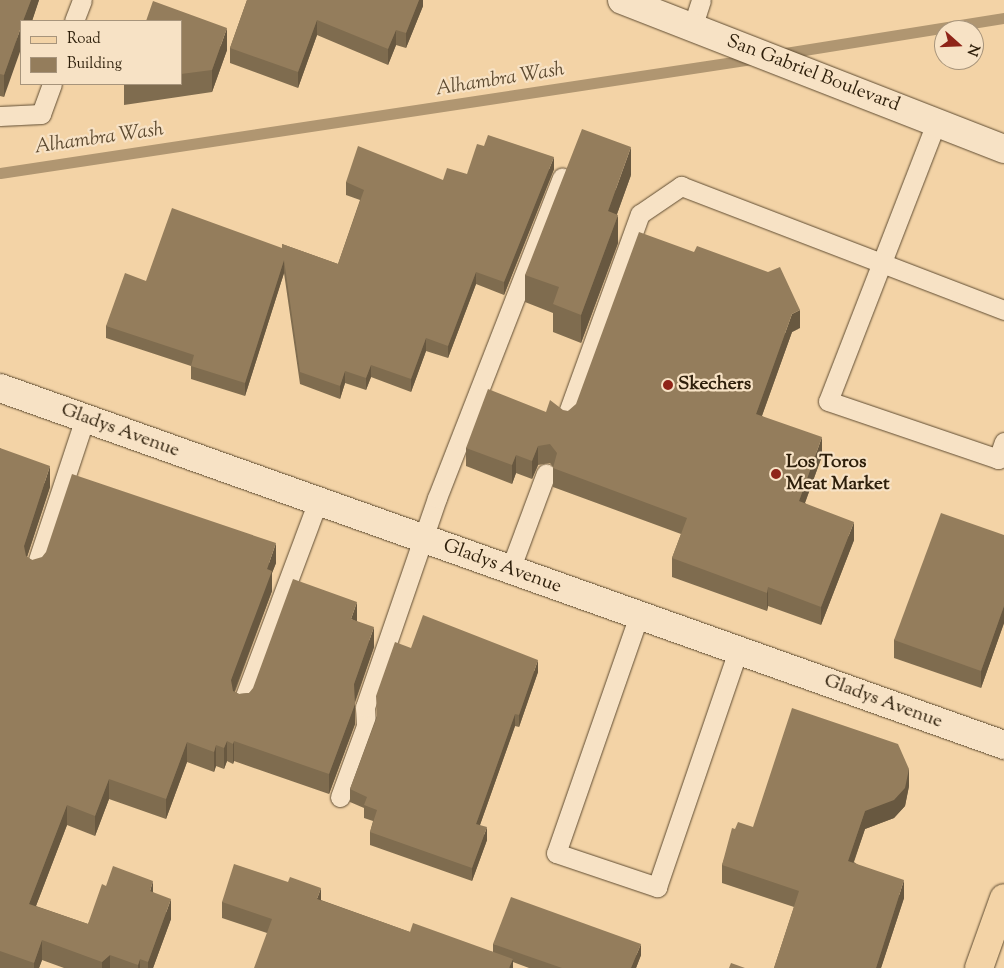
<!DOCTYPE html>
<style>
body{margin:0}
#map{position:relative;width:1004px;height:968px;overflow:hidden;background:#f3d3a6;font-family:"Sorts Mill Goudy",serif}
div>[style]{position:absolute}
.stream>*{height:11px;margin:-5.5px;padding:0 5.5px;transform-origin:5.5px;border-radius:5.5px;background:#b09671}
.roads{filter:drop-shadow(0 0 1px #5f4c32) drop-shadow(0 0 1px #5f4c32)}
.service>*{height:19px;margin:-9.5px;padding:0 9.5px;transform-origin:9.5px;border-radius:9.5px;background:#f7e2c5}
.minor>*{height:28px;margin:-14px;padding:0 14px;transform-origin:14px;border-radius:14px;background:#f7e2c5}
.secondary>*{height:28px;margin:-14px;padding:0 14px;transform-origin:14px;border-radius:14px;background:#f7e2c5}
.primary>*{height:28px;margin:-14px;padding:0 14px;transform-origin:14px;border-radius:14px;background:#f3d3a6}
.wall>*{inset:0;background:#7f6c4f}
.shaded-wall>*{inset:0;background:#685840}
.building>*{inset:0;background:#947d5c}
.dots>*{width:14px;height:14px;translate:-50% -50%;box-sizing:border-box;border:2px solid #f7e2c5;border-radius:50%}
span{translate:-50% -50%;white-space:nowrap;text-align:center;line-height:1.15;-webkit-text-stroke:4.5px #f7e2c5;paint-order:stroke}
.street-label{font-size:19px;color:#2e1f0b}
.poi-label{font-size:19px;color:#2e1f0b;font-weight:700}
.left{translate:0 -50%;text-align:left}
.water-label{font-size:20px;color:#5c492f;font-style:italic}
.legend{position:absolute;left:20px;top:20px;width:162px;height:65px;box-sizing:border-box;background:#f7e2c5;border:1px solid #a7947b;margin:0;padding:6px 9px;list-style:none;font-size:15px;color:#2e1f0b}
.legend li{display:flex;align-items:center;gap:10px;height:25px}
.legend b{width:25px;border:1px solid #a7947b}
.north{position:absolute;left:934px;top:20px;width:50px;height:50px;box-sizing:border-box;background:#f7e2c5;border:1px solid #a7947b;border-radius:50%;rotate:110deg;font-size:14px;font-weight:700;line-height:20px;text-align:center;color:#2e1f0b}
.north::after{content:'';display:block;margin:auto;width:18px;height:22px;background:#8f2418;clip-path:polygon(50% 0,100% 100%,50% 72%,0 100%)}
</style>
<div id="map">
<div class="stream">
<div style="left:779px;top:54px;width:228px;rotate:-9.1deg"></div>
<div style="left:0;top:173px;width:762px;rotate:-8.61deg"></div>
</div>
<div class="roads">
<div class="service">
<div style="left:74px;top:21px;width:22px;rotate:-69deg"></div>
<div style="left:692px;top:28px;width:29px;rotate:-72deg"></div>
<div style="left:0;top:116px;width:41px;rotate:-2.8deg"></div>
<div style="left:41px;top:114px;width:32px;rotate:-70deg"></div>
<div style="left:936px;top:123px;width:298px;rotate:111.2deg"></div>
<div style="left:828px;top:401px;width:180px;rotate:18.8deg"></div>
<div style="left:998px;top:459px;width:18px;rotate:-71deg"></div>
<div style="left:566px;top:418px;width:217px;rotate:-70.1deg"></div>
<div style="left:640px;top:214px;width:50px;rotate:-34.3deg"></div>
<div style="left:681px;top:186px;width:346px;rotate:21deg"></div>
<div style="left:35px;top:569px;width:159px;rotate:-71.7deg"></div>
<div style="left:510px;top:570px;width:103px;rotate:-69.6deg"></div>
<div style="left:639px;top:615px;width:252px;rotate:109.2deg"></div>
<div style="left:556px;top:853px;width:107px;rotate:18.6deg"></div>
<div style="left:657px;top:887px;width:250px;rotate:-71.1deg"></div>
<div style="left:242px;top:704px;width:217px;rotate:-69.5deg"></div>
<div style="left:340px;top:797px;width:76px;rotate:-69.9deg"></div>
<div style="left:366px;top:726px;width:19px;rotate:-93deg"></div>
<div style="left:365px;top:707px;width:221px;rotate:-71deg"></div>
<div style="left:437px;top:498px;width:344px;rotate:-68.7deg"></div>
</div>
<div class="minor">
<div style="left:0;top:388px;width:1066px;rotate:19.57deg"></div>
</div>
<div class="secondary">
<div style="left:622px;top:0;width:410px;rotate:21.3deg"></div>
</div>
<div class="primary">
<div style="left:979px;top:968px;width:74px;rotate:-70.3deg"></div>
</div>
</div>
<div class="wall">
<div style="clip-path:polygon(0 0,39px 0,32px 21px,21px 21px,4px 97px,0 96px)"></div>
<div style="clip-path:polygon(247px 0,423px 0,423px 6px,406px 48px,396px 45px,388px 65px,317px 35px,298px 88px,230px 63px,230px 48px)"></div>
<div style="clip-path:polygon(181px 21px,227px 50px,212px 92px,124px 105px,124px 84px,181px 84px)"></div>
<div style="clip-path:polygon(554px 169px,504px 295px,476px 284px,448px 358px,426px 351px,411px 392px,371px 377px,366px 390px,345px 383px,340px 399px,300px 384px,284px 273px,245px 396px,191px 379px,191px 366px,106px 338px,106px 326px,146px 281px,282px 248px,282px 244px,338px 264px,360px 200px,346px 195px,346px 182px,443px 180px,467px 174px)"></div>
<div style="clip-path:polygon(631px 175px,617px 214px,618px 243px,581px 343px,553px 332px,553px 313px,525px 302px,525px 275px)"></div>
<div style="clip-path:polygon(800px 328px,792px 332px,762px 416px,822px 456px,805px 503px,854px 540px,821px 625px,768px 606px,767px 611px,672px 577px,672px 558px,681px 534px,553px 487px,553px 467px,550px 463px,538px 465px,532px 479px,516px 473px,512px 484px,466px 466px,466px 448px,546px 412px,568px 411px)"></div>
<div style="clip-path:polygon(0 448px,50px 487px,27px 557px,32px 560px,276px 563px,272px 573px,272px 591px,235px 692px,239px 694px,249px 693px,357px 621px,374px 647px,355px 703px,355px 724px,329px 794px,234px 761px,233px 764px,227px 761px,224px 769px,216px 766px,214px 772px,187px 762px,166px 819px,109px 799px,95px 836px,67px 825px,36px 906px,88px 924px,106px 886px,153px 892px,171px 919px,153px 968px,64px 968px,42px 960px,39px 968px,0 968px)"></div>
<div style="clip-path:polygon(1004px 535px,1004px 623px,981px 688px,894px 658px,894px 640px)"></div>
<div style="clip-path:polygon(411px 648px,538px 672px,519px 727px,515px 726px,480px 825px,487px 840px,472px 881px,370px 845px,370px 832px,373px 821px,364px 818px,364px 808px,350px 802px,350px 789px,376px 718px)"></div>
<div style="clip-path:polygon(909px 786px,905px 806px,894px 818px,865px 829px,854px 862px,904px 898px,881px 968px,774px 968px,794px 907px,722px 883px,722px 865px,735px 829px,753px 827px)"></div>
<div style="clip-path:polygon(288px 882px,321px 900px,410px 932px,493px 952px,493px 944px,641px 955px,636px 968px,529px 968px,513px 962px,513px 968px,267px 933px,222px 918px,222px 902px)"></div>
</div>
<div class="shaded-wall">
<div style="clip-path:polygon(31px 0,39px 0,32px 21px,23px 21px)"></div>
<div style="clip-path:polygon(419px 0,423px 0,423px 6px,406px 48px,406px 33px)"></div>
<div style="clip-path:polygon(317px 20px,317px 35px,298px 88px,298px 72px)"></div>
<div style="clip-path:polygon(21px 27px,21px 49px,4px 97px,4px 75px)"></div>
<div style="clip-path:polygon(227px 28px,227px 50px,212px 92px,212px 70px)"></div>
<div style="clip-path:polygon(396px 30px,396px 45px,388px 65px,388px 49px)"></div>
<div style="clip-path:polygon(631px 147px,631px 175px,608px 239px,608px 211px)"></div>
<div style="clip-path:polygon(554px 157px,554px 169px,504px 295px,504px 282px)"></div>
<div style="clip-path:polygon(618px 215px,618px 243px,581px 343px,581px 315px)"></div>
<div style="clip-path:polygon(284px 260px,284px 273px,245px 396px,245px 383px)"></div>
<div style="clip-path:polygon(476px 272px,476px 284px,448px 358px,448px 346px)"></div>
<div style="clip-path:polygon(800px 310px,800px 328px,792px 332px,756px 432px,756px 414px,792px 314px)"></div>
<div style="clip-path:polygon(426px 338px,426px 351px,411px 392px,411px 379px)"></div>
<div style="clip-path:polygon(371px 365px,371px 377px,366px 390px,366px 378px)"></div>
<div style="clip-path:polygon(345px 371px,345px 383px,340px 399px,340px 386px)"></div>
<div style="clip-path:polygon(822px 437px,822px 456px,799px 519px,799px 501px)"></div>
<div style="clip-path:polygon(538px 446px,538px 465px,532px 479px,532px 461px)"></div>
<div style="clip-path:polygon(516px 455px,516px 473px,512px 484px,512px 465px)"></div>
<div style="clip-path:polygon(50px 466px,50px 487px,24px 566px,24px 546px)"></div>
<div style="clip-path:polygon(854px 522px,854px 540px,821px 625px,821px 607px)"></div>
<div style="clip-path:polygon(276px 543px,276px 563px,272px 573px,272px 591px,231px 700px,231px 680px,267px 569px)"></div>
<div style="clip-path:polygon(768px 587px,768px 606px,767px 611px,767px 593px)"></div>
<div style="clip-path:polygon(357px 602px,357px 622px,351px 619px)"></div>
<div style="clip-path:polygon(1004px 606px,1004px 623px,981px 688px,981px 671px)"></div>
<div style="clip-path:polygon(374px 627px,374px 647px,354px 704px,354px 684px)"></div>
<div style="clip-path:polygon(538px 660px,538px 672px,519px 727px,519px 715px)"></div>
<div style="clip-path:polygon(355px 704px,355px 724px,329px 794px,329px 774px)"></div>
<div style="clip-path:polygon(515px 714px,515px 726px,476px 836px,476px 824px)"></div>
<div style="clip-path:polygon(227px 741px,227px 761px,224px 769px,224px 748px)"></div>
<div style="clip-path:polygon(234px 741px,234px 761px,233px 764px,233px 744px)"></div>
<div style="clip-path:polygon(187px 742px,187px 762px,166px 819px,166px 799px)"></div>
<div style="clip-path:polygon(216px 745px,216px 766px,214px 772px,214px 752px)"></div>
<div style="clip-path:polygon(909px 769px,909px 786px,905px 806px,894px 818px,865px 829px,848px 878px,848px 861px,865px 811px)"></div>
<div style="clip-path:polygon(109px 779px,109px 799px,95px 836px,95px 816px)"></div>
<div style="clip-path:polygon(67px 805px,67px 825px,29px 924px,29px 904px)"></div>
<div style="clip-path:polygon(487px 827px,487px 840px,472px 881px,472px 868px)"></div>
<div style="clip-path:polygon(904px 880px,904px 898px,881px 968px,876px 968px)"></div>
<div style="clip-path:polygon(153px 881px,153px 901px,150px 891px)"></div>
<div style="clip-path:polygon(321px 888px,321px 904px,317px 899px)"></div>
<div style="clip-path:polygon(171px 899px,171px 919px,153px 968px,148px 968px,148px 962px)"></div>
<div style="clip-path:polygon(42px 940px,42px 960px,39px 968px,34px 968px,34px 963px)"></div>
<div style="clip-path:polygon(641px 944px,641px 955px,636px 968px,631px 968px)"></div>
<div style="clip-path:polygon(110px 955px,110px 968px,102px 968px,102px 962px)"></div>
<div style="clip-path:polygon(140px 959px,140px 968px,138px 968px,138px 965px)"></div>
<div style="clip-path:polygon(513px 959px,513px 968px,509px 968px)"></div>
</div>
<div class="building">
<div style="clip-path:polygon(0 0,31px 0,23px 21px,21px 21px,21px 27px,4px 75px,0 74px)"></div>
<div style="clip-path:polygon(247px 0,419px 0,406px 33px,396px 30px,388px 49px,317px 20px,298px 72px,230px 48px)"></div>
<div style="clip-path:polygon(153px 1px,227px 28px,212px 70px,181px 74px,181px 21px,146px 21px)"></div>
<div style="clip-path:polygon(582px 129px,631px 147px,608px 211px,618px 215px,581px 315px,553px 304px,559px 287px,525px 275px)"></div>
<div style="clip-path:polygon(488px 135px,554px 157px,504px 282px,476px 272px,448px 346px,426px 338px,411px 379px,371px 365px,366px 378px,345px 371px,340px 386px,300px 372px,284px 260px,245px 383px,191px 366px,194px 355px,106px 326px,125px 273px,146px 281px,172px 208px,282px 248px,282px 244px,338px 264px,364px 190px,346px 182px,358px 146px,443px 180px,447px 168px,467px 174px,477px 144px,484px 146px)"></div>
<div style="clip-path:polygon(639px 232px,694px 252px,697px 246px,768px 272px,780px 267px,800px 310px,792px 314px,756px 414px,822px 437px,799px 501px,854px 522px,821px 607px,768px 587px,767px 593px,672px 558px,687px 518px,553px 468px,557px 453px,550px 444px,538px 446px,532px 461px,516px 455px,512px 465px,466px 448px,488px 389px,546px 412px,550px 400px,563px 410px,568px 411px,576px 404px)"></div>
<div style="clip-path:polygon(0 448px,50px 466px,24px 546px,26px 556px,32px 560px,42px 557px,46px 552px,72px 474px,276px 543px,267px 569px,272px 571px,231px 680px,233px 691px,239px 694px,249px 693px,253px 688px,293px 579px,357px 602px,351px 619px,374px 627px,354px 684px,355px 704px,329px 774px,234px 741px,233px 744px,227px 741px,224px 748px,216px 745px,214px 752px,187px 742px,166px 799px,109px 779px,95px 816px,67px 805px,29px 904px,88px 924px,102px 884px,106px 886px,113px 866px,153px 881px,150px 891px,171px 899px,148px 962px,140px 959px,138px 965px,110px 955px,102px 962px,42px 940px,34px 963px,0 951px)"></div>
<div style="clip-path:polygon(941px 513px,1004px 535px,1004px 606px,981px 671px,894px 640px)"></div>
<div style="clip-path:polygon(423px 615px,538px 660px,519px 715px,515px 714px,476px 824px,487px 827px,472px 868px,370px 832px,377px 810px,364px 805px,367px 797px,350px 789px,377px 717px,376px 696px,395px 642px,411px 648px)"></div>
<div style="clip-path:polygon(792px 708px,898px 744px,909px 769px,905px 788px,894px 800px,865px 811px,848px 861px,904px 880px,876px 968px,774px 968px,799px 891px,722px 865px,732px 828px,735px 829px,738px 822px,753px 827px)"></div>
<div style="clip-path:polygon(234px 864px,288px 882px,290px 877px,321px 888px,317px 899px,385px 923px,410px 932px,413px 923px,513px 959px,509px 968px,254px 968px,272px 919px,222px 902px)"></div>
<div style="clip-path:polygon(511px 897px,641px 944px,631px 968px,562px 968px,493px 944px)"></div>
<div style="clip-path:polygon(731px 963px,745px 968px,729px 968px)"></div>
</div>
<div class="dots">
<div style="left:668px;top:385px;background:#8f2418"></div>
<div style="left:776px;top:474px;background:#8f2418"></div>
</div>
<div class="street-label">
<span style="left:813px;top:74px;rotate:21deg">San Gabriel Boulevard</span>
<span style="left:120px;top:431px;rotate:20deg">Gladys Avenue</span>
<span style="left:502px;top:567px;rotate:20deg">Gladys Avenue</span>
<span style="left:883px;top:702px;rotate:20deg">Gladys Avenue</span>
</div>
<div class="poi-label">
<span class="left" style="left:678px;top:385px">Skechers</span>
<span class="left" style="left:786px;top:474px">Los Toros<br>Meat Market</span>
</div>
<div class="water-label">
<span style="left:500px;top:80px;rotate:-9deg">Alhambra Wash</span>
<span style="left:99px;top:139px;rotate:-8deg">Alhambra Wash</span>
</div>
<ul class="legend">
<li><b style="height:6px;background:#f3d3a6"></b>Road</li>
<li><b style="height:14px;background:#947d5c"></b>Building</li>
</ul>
<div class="north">N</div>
</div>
